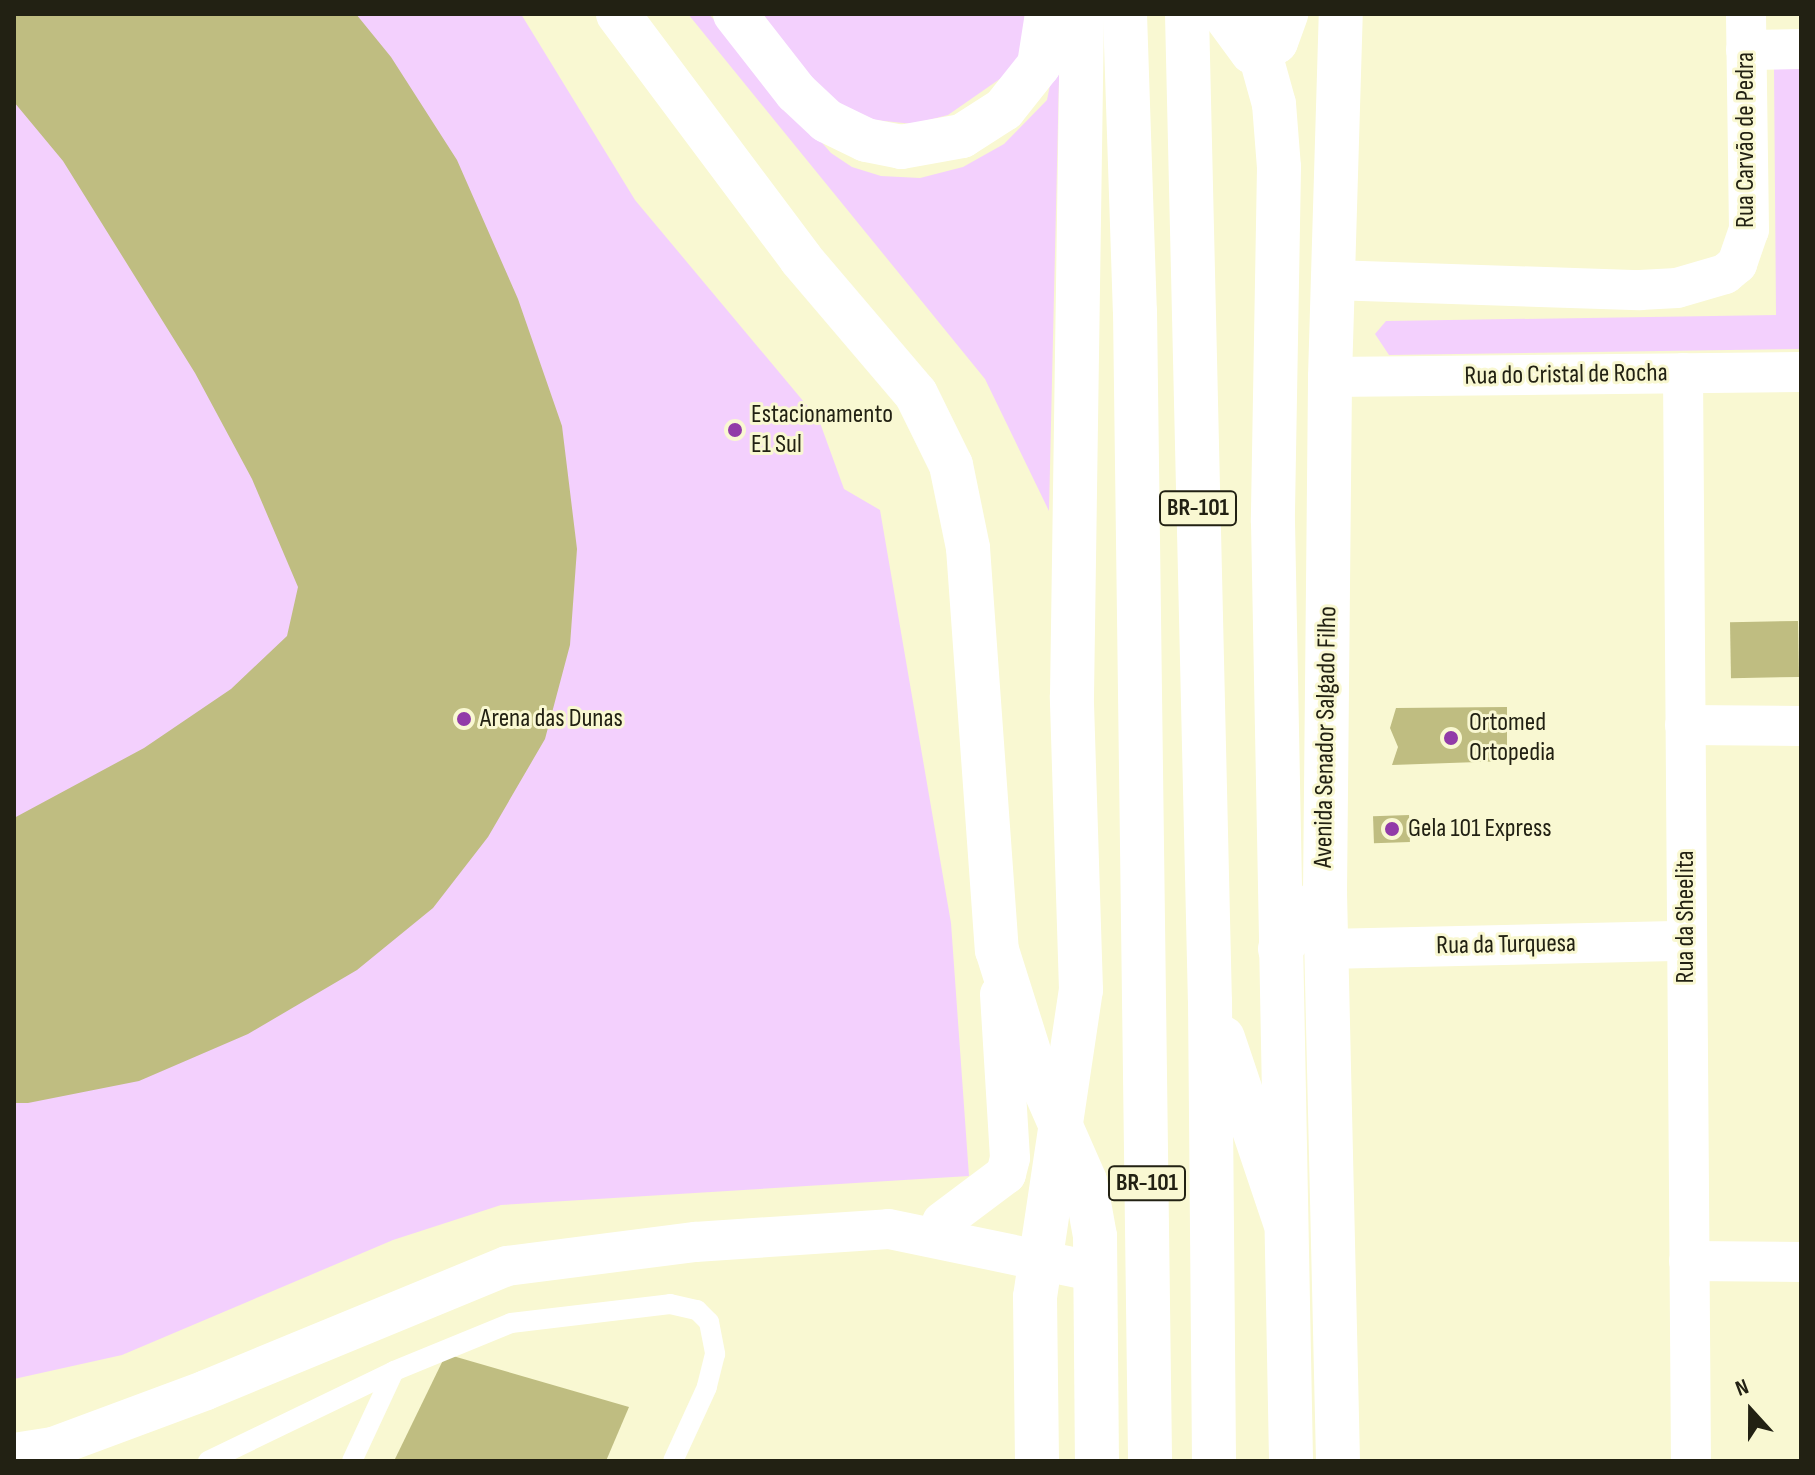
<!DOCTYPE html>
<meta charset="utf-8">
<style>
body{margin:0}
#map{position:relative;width:1815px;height:1475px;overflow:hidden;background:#f9f8d2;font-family:"Sofia Sans Condensed",sans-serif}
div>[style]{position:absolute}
.green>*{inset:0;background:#f3d0fd}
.building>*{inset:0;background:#bfbd81;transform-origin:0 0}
.lane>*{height:20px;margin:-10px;padding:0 10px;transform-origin:10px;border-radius:10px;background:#fff}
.street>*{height:40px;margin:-20px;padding:0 20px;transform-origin:20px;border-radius:20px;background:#fff}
.secondary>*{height:44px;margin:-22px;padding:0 22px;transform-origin:22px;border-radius:22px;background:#fff}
.primary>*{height:44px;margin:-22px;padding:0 22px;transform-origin:22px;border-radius:22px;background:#fff}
.highway>*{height:44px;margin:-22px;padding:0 22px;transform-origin:22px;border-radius:22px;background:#fff}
.dots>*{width:22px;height:22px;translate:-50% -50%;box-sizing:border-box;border:4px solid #f9f8d2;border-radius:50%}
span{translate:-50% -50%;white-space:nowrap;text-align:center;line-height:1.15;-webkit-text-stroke:6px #f9f8d2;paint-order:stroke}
.shield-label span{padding:2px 6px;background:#f9f8d2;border:2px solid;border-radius:6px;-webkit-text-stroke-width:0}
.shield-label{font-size:24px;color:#222113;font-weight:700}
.street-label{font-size:26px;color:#222113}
.poi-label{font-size:26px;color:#222113}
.left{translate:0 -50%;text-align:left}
.frame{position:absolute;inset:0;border:16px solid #222113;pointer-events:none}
.north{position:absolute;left:1711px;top:1371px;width:80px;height:80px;-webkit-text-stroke:6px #f9f8d2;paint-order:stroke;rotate:339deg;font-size:22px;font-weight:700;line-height:32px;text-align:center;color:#222113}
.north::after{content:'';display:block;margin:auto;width:28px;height:36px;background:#222113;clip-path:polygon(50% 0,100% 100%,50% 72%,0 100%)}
</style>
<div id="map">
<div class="green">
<div style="clip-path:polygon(14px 14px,521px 14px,635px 200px,819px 420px,844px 489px,880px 510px,951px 923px,969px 1176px,501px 1205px,393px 1240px,122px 1355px,14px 1379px)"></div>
<div style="clip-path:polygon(688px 14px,709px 14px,831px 153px,852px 167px,881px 176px,920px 178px,963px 167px,1004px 144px,1047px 100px,1060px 35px,1049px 511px,985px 379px)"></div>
<div style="clip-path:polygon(755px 14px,1034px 14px,1017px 67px,948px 115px,913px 124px,875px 120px,829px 100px)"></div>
<div style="clip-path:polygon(1801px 68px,1801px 349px,1389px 355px,1375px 334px,1386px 321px,1776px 315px,1774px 69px)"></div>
</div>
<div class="building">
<div style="clip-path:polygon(14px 14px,356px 14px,391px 57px,457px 160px,518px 299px,562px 426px,577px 549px,570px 645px,545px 739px,488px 837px,433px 908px,357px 970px,248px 1034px,139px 1081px,28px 1103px,14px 1103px,14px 818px,144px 748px,231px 689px,287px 636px,298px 587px,252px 479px,195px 373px,63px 161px,14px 102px)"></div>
<div style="left:1798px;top:621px;width:56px;height:68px;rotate:89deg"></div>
<div style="clip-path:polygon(1507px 707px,1507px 761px,1392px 765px,1398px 747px,1390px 728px,1396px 708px)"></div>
<div style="left:1409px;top:815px;width:27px;height:36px;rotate:88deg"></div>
<div style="clip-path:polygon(446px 1354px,629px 1407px,606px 1461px,394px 1461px)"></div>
</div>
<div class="lane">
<div style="left:208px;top:1461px;width:207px;rotate:-25.8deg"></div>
<div style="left:352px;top:1461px;width:99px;rotate:-65deg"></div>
<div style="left:394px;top:1371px;width:126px;rotate:-22.3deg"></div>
<div style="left:511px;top:1323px;width:160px;rotate:-6.8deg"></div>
<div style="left:670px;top:1304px;width:28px;rotate:13deg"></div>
<div style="left:697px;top:1310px;width:17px;rotate:45deg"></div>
<div style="left:709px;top:1322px;width:33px;rotate:79deg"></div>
<div style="left:715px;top:1354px;width:34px;rotate:104deg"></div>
<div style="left:707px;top:1387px;width:81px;rotate:114.7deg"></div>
</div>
<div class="street">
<div style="left:1746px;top:50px;width:55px;rotate:-1deg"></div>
<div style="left:1332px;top:280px;width:308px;rotate:1.9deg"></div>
<div style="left:1640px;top:290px;width:37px;rotate:-3deg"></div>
<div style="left:1677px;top:288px;width:50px;rotate:-16.3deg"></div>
<div style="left:1725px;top:274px;width:16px;rotate:-40deg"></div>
<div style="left:1737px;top:264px;width:36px;rotate:-71deg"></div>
<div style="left:1749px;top:230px;width:216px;rotate:-90.8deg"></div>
<div style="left:1683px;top:373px;width:1088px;rotate:89.58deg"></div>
<div style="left:1330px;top:377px;width:471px;rotate:-0.6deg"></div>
<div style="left:1685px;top:725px;width:116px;rotate:0.5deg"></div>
<div style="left:1326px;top:949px;width:359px;rotate:-1.3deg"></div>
<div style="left:942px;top:1222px;width:80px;rotate:-36.9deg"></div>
<div style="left:1006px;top:1174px;width:16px;rotate:-76deg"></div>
<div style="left:1010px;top:1158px;width:164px;rotate:-93.5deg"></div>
<div style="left:1689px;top:1261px;width:112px;rotate:0.5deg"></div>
<div style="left:14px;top:1453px;width:39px;rotate:-9deg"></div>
<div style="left:53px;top:1447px;width:163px;rotate:-20.4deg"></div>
<div style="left:206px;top:1390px;width:326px;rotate:-22.4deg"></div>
<div style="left:507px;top:1266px;width:190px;rotate:-7.3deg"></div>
<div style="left:695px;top:1242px;width:194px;rotate:-3.8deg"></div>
<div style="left:889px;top:1229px;width:211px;rotate:11.7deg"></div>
</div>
<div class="secondary">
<div style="left:1338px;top:1461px;width:568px;rotate:-91.31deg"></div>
<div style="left:1325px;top:893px;width:516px;rotate:-89.44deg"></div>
<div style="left:1330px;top:377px;width:363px;rotate:-88.3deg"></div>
</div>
<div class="primary">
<div style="left:618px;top:14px;width:306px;rotate:53.2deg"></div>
<div style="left:801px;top:259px;width:177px;rotate:49.6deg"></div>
<div style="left:916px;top:394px;width:79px;rotate:63.8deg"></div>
<div style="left:951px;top:465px;width:85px;rotate:78.4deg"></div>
<div style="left:968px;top:548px;width:403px;rotate:85.9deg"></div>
<div style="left:997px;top:950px;width:113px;rotate:72.5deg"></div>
<div style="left:1031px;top:1058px;width:134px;rotate:66.3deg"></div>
<div style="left:1085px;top:1181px;width:56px;rotate:79.7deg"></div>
<div style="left:1095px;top:1236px;width:225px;rotate:89.5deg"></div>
<div style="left:1249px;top:14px;width:93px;rotate:74.5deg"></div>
<div style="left:1274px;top:104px;width:63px;rotate:85.5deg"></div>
<div style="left:1279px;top:167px;width:355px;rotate:91deg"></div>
<div style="left:1273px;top:522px;width:939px;rotate:88.9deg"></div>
<div style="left:1280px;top:949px;width:72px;rotate:-51.2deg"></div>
</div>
<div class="highway">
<div style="left:735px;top:14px;width:99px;rotate:52deg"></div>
<div style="left:796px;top:92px;width:42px;rotate:43.1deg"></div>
<div style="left:827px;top:121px;width:43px;rotate:26deg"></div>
<div style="left:866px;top:140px;width:36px;rotate:11deg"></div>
<div style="left:901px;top:147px;width:62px;rotate:-10.2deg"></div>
<div style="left:962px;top:136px;width:50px;rotate:-32.7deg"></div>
<div style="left:1004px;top:109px;width:56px;rotate:-51.5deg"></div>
<div style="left:1039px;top:65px;width:52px;rotate:-81.1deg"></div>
<div style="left:1125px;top:14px;width:297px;rotate:88.1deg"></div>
<div style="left:1135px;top:311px;width:1150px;rotate:89.25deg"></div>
<div style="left:1187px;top:14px;width:987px;rotate:88.67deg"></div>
<div style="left:1210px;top:1001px;width:460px;rotate:89.5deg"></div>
<div style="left:1224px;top:14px;width:47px;rotate:53.6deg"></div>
<div style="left:1252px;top:52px;width:26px;rotate:-23deg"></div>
<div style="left:1276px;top:42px;width:30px;rotate:-70deg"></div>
<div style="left:1223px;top:1038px;width:194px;rotate:71.4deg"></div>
<div style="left:1037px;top:1461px;width:164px;rotate:-90.7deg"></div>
<div style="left:1035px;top:1297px;width:310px;rotate:-81.5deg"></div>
<div style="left:1081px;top:990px;width:294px;rotate:-91.8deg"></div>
<div style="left:1072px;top:696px;width:682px;rotate:-89.16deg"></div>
</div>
<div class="dots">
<div style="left:735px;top:430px;background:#923ba8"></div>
<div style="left:464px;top:719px;background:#923ba8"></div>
<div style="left:1451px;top:738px;background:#923ba8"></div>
<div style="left:1392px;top:829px;background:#923ba8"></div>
</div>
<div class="shield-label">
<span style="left:1198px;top:508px">BR-101</span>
<span style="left:1147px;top:1183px">BR-101</span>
</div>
<div class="street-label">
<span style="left:1746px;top:140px;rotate:-90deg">Rua Carvão de Pedra</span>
<span style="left:1566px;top:375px;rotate:-1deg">Rua do Cristal de Rocha</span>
<span style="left:1326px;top:737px;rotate:-89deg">Avenida Senador Salgado Filho</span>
<span style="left:1686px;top:917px;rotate:-90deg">Rua da Sheelita</span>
<span style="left:1506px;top:945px;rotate:-1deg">Rua da Turquesa</span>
</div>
<div class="poi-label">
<span class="left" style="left:751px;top:430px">Estacionamento<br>E1 Sul</span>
<span class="left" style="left:480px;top:719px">Arena das Dunas</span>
<span class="left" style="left:1469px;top:738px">Ortomed<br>Ortopedia</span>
<span class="left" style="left:1408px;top:829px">Gela 101 Express</span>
</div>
<div class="frame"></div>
<div class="north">N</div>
</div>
